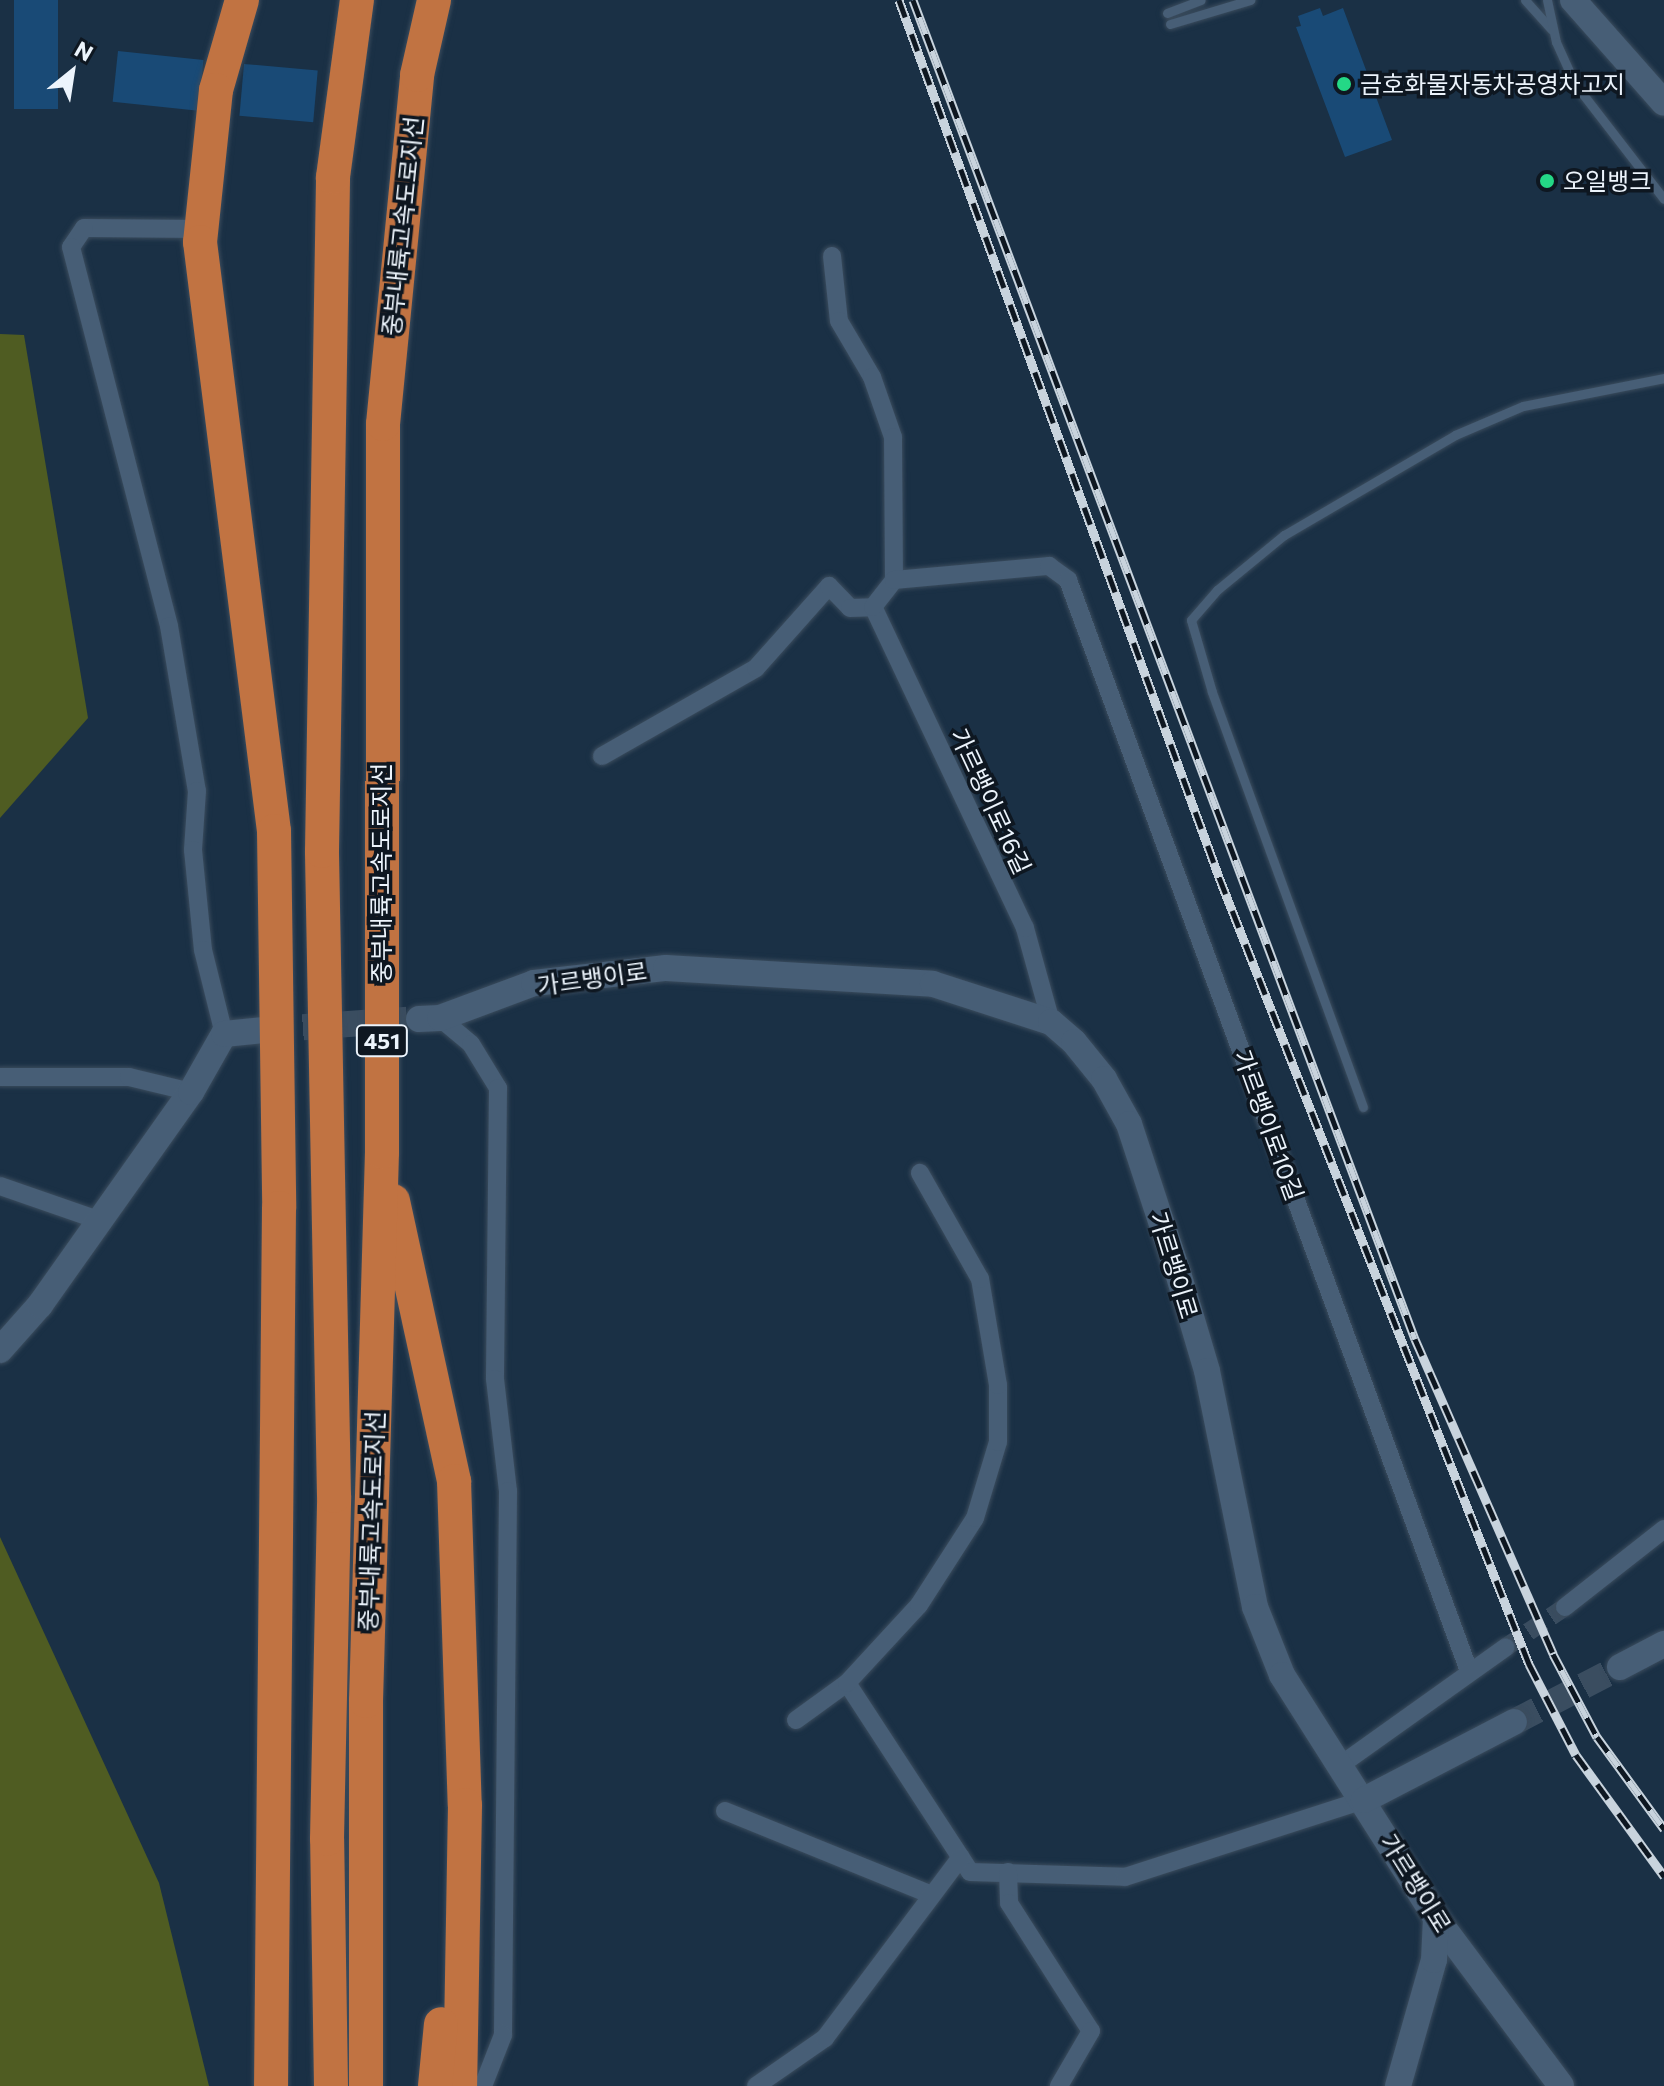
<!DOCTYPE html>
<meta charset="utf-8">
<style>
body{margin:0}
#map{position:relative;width:1664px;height:2086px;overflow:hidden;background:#1a3045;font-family:Commissioner,"Noto Sans KR",sans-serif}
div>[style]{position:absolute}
.green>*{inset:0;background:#4f5c22}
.building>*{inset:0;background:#194a76;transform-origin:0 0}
.street-tunnel>*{height:18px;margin-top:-9px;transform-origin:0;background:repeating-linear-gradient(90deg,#3a4d60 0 18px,transparent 0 27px)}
.secondary-tunnel>*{height:26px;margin-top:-13px;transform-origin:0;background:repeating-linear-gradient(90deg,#3a4d60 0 26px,transparent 0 39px)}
.roads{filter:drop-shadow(0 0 2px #3b4c5d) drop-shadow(0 0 2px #3b4c5d)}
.lane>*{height:9px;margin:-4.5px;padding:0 4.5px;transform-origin:4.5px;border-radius:4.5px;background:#475e76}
.street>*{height:18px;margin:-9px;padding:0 9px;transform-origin:9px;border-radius:9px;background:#475e76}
.secondary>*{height:26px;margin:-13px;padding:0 13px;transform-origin:13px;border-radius:13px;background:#475e76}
.highway>*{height:34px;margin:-17px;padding:0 17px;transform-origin:17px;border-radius:17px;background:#c17342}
.rail>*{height:9px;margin-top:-4.5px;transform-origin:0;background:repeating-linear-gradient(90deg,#0e1721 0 18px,#c8d3dd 0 36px);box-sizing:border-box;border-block:2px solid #c8d3dd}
.dots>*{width:22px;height:22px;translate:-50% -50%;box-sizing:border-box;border:4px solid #0e1721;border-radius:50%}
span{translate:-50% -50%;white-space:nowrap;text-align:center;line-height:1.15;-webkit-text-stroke:7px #0e1721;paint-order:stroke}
.shield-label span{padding:2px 6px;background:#0e1721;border:2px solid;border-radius:6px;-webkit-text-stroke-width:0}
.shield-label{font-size:22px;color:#ecf4fc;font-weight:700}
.poi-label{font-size:24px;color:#ecf4fc}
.left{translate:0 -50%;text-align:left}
.street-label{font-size:24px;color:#ecf4fc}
.north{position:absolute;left:32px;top:32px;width:80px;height:80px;-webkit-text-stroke:6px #0e1721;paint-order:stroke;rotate:30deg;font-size:22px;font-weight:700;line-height:32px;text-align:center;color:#ecf4fc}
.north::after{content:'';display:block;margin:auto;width:28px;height:36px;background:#ecf4fc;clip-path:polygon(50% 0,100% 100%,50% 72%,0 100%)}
</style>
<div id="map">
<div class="green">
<div style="clip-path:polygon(0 334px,24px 335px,88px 718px,0 818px)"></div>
<div style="clip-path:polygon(0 1537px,159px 1883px,209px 2086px,0 2086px)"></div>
</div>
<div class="building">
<div style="left:14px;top:0;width:44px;height:109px"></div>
<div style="clip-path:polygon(1320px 8px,1323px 16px,1343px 8px,1392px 140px,1345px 157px,1296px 27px,1301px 26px,1298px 16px)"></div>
<div style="left:118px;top:51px;width:86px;height:51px;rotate:6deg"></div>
<div style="left:244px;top:64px;width:74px;height:52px;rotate:5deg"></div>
</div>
<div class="street-tunnel">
<div style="left:1506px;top:1647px;width:71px;rotate:-34.1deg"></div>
</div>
<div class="secondary-tunnel">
<div style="left:264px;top:1030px;width:155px;rotate:-4.1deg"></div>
<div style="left:1514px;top:1722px;width:119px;rotate:-27.4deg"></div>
</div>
<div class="roads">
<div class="lane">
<div style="left:1525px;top:0;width:40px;rotate:48deg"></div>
<div style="left:1547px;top:0;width:43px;rotate:77.9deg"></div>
<div style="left:1556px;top:42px;width:46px;rotate:65.7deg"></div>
<div style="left:1575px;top:84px;width:145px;rotate:52.3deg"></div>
<div style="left:1167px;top:13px;width:36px;rotate:-21deg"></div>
<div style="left:1170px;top:24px;width:84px;rotate:-16.7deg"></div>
<div style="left:1363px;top:1107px;width:442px;rotate:-110deg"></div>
<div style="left:1212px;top:692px;width:75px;rotate:-106.3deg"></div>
<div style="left:1191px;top:620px;width:40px;rotate:-49deg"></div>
<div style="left:1217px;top:590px;width:87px;rotate:-39.4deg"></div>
<div style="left:1284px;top:535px;width:198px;rotate:-30.3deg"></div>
<div style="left:1455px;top:435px;width:74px;rotate:-23.1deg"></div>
<div style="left:1523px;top:406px;width:144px;rotate:-11.2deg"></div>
</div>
<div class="street">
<div style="left:202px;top:229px;width:118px;rotate:-179.5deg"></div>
<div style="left:84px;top:228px;width:23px;rotate:124deg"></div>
<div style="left:71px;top:247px;width:391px;rotate:75.5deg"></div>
<div style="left:169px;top:626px;width:167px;rotate:80.4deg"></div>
<div style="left:197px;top:791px;width:59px;rotate:93.9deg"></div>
<div style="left:193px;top:850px;width:100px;rotate:84.3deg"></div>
<div style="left:203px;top:950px;width:87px;rotate:76deg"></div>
<div style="left:832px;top:256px;width:65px;rotate:83.9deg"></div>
<div style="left:839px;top:321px;width:65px;rotate:59.5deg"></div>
<div style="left:872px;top:377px;width:64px;rotate:70.7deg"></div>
<div style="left:893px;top:437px;width:143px;rotate:89.6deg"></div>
<div style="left:602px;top:756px;width:177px;rotate:-29.7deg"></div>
<div style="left:756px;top:668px;width:110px;rotate:-48.3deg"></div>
<div style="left:829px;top:586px;width:30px;rotate:46deg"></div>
<div style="left:850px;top:608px;width:23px;rotate:-2deg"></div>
<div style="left:440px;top:1018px;width:40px;rotate:40deg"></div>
<div style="left:471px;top:1044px;width:52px;rotate:58.5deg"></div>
<div style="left:498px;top:1088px;width:291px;rotate:90.6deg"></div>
<div style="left:495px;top:1379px;width:113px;rotate:83.4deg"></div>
<div style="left:508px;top:1491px;width:544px;rotate:90.53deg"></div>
<div style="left:503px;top:2035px;width:55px;rotate:111.4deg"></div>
<div style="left:1051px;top:1022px;width:98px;rotate:-105.5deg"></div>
<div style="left:1025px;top:928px;width:355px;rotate:-115.3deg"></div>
<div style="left:873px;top:607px;width:34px;rotate:-52deg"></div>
<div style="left:894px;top:580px;width:156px;rotate:-5.2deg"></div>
<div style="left:1049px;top:566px;width:24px;rotate:36deg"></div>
<div style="left:1068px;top:580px;width:1162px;rotate:69.82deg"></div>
<div style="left:0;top:1077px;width:129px"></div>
<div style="left:129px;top:1077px;width:64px;rotate:13.6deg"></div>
<div style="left:0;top:1186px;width:104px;rotate:19.1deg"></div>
<div style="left:1565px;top:1607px;width:126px;rotate:-38.2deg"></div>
<div style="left:847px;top:1683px;width:225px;rotate:56.9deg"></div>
<div style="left:970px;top:1872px;width:155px;rotate:1.8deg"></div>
<div style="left:1125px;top:1877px;width:251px;rotate:-17.9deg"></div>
<div style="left:796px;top:1720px;width:63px;rotate:-36deg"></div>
<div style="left:847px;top:1683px;width:106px;rotate:-47.3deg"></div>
<div style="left:919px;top:1605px;width:103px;rotate:-57.2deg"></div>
<div style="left:975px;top:1518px;width:79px;rotate:-73.2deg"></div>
<div style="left:998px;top:1442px;width:57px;rotate:-90deg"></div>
<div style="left:998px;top:1385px;width:108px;rotate:-99.6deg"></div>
<div style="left:980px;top:1279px;width:122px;rotate:-119.5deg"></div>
<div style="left:1342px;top:1764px;width:201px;rotate:-35.5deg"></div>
<div style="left:725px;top:1811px;width:223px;rotate:22.1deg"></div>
<div style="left:1008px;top:1872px;width:31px;rotate:88deg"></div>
<div style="left:1009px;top:1903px;width:152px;rotate:57.4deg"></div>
<div style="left:1091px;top:2031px;width:64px;rotate:120.2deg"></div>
<div style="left:756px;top:2086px;width:84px;rotate:-34.8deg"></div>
<div style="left:825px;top:2038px;width:226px;rotate:-53.1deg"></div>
</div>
<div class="secondary">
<div style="left:1573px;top:0;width:137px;rotate:48.5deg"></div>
<div style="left:419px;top:1019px;width:21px;rotate:-3deg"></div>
<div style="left:440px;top:1018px;width:100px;rotate:-20.4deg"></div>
<div style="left:534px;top:983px;width:133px;rotate:-6.5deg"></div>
<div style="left:666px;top:968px;width:267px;rotate:3.4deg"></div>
<div style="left:933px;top:984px;width:124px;rotate:17.9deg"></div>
<div style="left:1051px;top:1022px;width:30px;rotate:41deg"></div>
<div style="left:1074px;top:1042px;width:48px;rotate:51deg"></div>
<div style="left:1104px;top:1079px;width:51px;rotate:60.9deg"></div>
<div style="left:1129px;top:1124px;width:157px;rotate:71.8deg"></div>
<div style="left:1178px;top:1273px;width:102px;rotate:73.5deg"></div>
<div style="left:1207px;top:1371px;width:241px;rotate:78.5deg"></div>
<div style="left:1255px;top:1607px;width:73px;rotate:68.3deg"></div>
<div style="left:1282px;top:1675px;width:288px;rotate:57.6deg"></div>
<div style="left:1436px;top:1918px;width:209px;rotate:53.3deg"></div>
<div style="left:0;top:1350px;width:60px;rotate:-48.4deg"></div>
<div style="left:40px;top:1305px;width:261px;rotate:-54.7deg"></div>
<div style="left:191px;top:1092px;width:67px;rotate:-60.4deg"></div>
<div style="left:224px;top:1034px;width:40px;rotate:-5.7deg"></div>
<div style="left:1620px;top:1667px;width:50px;rotate:-27.6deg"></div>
<div style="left:1364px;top:1800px;width:169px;rotate:-27.5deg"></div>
<div style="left:1398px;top:2086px;width:131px;rotate:-74.1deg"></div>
<div style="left:1434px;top:1960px;width:42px;rotate:-87.3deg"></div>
</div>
<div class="highway">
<div style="left:242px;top:0;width:94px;rotate:106.1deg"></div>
<div style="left:216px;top:90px;width:153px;rotate:96deg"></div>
<div style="left:200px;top:242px;width:594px;rotate:82.84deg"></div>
<div style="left:274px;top:831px;width:377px;rotate:89.2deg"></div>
<div style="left:279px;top:1208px;width:878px;rotate:90.52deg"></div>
<div style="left:393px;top:1201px;width:287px;rotate:77.7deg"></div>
<div style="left:454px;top:1481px;width:324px;rotate:88.1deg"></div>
<div style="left:465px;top:1805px;width:281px;rotate:91deg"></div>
<div style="left:331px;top:2086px;width:247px;rotate:-90.9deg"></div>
<div style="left:327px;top:1839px;width:343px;rotate:-88.8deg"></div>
<div style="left:334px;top:1496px;width:645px;rotate:-91.07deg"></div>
<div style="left:322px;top:851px;width:674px;rotate:-89.06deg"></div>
<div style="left:333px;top:177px;width:179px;rotate:-82.3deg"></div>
<div style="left:366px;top:2086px;width:385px;rotate:-90deg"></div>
<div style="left:366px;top:1701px;width:549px;rotate:-88.33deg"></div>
<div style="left:382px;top:1152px;width:728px;rotate:-89.92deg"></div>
<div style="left:383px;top:424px;width:351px;rotate:-84.4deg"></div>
<div style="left:417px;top:75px;width:77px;rotate:-77.2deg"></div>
<div style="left:435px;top:2086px;width:62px;rotate:-84.5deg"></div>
</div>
</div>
<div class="rail">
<div style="left:899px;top:0;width:934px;rotate:69.95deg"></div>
<div style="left:1219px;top:877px;width:846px;rotate:68.5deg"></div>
<div style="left:1529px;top:1664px;width:102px;rotate:62.7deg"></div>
<div style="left:1576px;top:1755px;width:150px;rotate:54deg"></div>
<div style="left:913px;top:0;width:1430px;rotate:69.45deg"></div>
<div style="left:1415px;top:1339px;width:344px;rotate:66.3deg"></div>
<div style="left:1553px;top:1654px;width:94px;rotate:62.1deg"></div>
<div style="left:1597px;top:1737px;width:114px;rotate:53.9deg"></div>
</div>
<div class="dots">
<div style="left:1344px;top:84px;background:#24d886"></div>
<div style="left:1547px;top:181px;background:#24d886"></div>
</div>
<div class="shield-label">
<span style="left:382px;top:1041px">451</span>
</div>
<div class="poi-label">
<span class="left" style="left:1360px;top:84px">금호화물자동차공영차고지</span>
<span class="left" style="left:1563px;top:181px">오일뱅크</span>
</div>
<div class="street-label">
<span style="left:402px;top:226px;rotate:-84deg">중부내륙고속도로지선</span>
<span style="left:991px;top:801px;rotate:65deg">가르뱅이로16길</span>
<span style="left:381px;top:873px;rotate:-90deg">중부내륙고속도로지선</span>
<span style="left:592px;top:978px;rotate:-8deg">가르뱅이로</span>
<span style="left:1269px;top:1125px;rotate:70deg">가르뱅이로10길</span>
<span style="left:1174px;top:1265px;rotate:73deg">가르뱅이로</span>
<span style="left:371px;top:1521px;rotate:-88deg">중부내륙고속도로지선</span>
<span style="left:1416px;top:1883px;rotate:58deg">가르뱅이로</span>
</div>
<div class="north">N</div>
</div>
